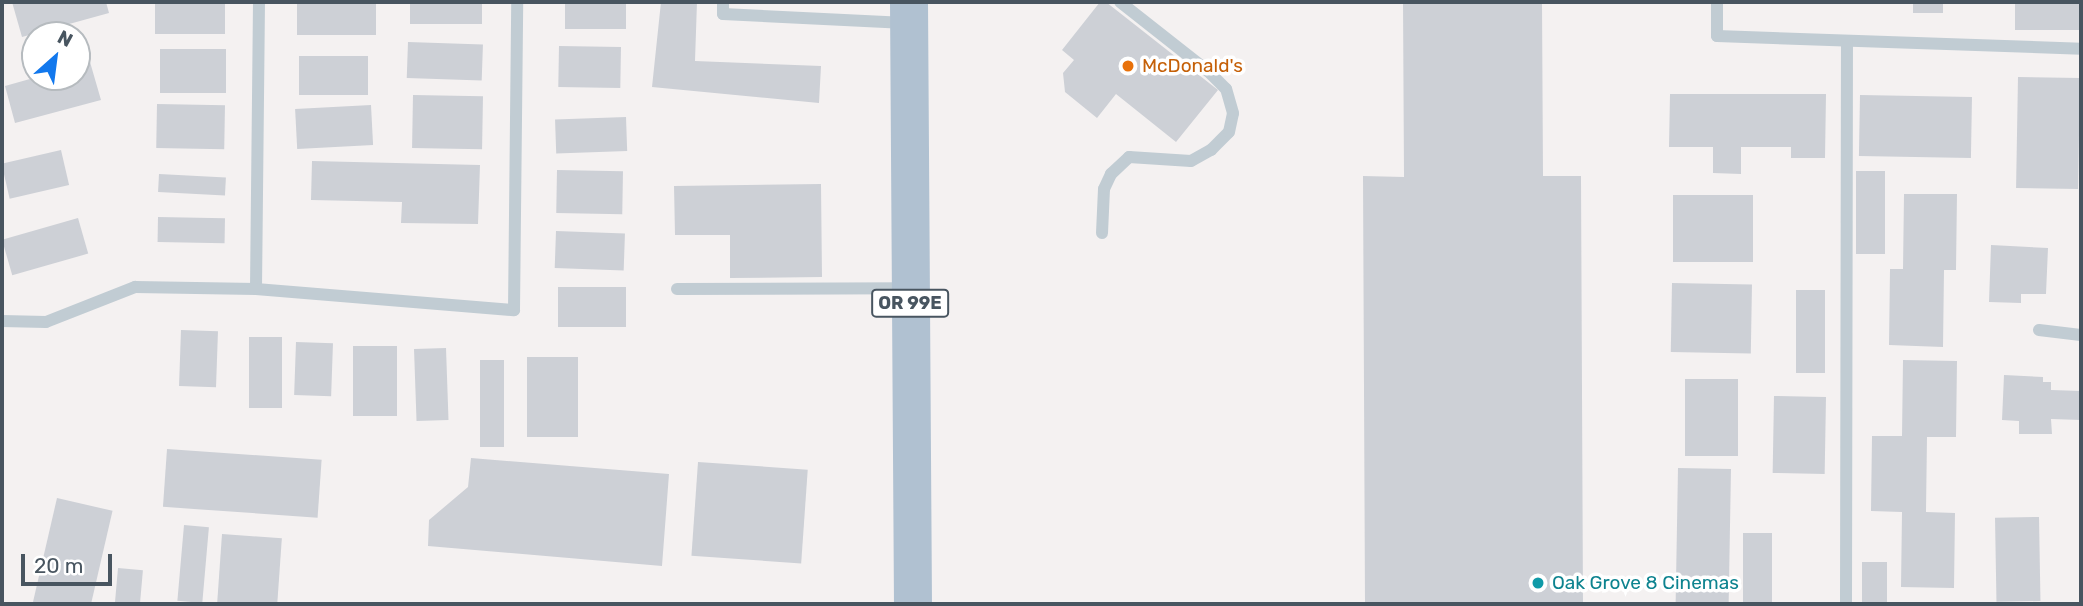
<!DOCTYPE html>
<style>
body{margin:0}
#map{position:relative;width:2083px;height:606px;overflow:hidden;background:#f4f1f1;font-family:Rubik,sans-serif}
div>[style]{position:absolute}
.building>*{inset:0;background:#cdd0d6;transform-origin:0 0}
.lane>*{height:12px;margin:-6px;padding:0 6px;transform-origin:6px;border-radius:6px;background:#c1ccd3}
.primary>*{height:38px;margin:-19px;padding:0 19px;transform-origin:19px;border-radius:19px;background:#b0c1d1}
.dots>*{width:19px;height:19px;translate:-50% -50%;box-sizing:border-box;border:4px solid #fff;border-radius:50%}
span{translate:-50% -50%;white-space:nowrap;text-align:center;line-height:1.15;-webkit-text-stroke:7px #fff;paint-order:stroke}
.shield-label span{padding:2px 5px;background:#fff;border:2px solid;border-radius:5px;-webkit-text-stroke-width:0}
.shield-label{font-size:18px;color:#485560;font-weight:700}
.food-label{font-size:19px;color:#c56008}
.left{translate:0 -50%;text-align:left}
.culture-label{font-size:19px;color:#0d838f}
.frame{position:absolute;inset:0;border:4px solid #485560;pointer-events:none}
.north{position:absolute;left:21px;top:21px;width:70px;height:70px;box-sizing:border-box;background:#fff;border:2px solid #b6bbbf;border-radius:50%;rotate:28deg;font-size:19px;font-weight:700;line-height:28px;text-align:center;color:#485560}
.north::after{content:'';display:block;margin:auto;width:24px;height:32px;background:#1278ed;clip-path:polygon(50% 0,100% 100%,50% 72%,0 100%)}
.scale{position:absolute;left:21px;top:554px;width:91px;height:32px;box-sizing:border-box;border:4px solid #485560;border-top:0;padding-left:9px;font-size:21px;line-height:24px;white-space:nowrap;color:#485560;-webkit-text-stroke:5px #fff;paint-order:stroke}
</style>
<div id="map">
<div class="building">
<div style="clip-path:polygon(12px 2px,106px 2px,109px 13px,22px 37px)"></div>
<div style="left:155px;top:2px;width:70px;height:32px"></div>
<div style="left:297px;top:2px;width:79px;height:33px"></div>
<div style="left:410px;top:2px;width:72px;height:22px"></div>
<div style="left:565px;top:2px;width:61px;height:27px"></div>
<div style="clip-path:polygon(661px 2px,697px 2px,695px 61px,821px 66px,819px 103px,652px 87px)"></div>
<div style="clip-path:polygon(1100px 2px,1106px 2px,1218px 90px,1176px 142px,1116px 94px,1097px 118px,1065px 92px,1063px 73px,1074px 60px,1062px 50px)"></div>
<div style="clip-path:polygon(1403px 2px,1542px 2px,1543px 176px,1581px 176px,1583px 604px,1365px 604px,1363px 176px,1404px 177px)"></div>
<div style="left:1913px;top:2px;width:30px;height:11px"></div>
<div style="left:2015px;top:2px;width:66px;height:28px"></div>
<div style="left:408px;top:42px;width:75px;height:36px;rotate:2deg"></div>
<div style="left:559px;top:46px;width:62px;height:41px;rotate:1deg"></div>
<div style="left:160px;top:49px;width:66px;height:44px"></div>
<div style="left:299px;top:56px;width:69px;height:39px"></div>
<div style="clip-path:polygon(90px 62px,101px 100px,15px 123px,5px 86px,37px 77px,77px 77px,77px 66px)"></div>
<div style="left:2018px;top:77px;width:62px;height:111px;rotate:1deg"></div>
<div style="clip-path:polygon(1670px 94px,1826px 94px,1825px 158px,1791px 158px,1791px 147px,1741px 147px,1741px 174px,1713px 173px,1713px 147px,1669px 147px)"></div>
<div style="left:413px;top:95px;width:70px;height:53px;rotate:1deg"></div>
<div style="left:1860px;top:95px;width:112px;height:61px;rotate:1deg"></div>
<div style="left:157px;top:104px;width:68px;height:44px;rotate:1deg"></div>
<div style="left:371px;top:105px;width:40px;height:76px;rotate:87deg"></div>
<div style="left:626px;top:117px;width:34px;height:71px;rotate:88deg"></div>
<div style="left:61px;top:150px;width:36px;height:61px;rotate:77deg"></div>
<div style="clip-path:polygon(312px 161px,480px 165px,478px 224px,401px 223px,402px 202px,311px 200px)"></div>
<div style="left:557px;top:170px;width:66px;height:43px;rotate:1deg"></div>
<div style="left:1856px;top:171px;width:29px;height:83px"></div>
<div style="left:159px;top:174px;width:67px;height:18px;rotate:3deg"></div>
<div style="clip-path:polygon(821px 184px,822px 277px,730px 278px,730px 235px,675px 235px,674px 186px)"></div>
<div style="clip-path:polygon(1904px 194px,1957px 194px,1956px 270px,1944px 270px,1943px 347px,1889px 345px,1890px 269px,1903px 269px)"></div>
<div style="left:1673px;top:195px;width:80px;height:67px"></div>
<div style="left:158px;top:217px;width:67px;height:25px;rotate:1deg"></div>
<div style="left:78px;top:218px;width:37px;height:79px;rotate:74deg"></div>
<div style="left:556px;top:231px;width:69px;height:37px;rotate:2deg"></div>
<div style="clip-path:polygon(1991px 245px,2048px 248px,2046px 294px,2021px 294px,2021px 303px,1989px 302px)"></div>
<div style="left:1672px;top:283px;width:80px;height:69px;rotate:1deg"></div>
<div style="left:626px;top:287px;width:40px;height:68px;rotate:90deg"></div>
<div style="left:1796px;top:290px;width:29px;height:83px"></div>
<div style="left:181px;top:330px;width:37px;height:56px;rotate:2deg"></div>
<div style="left:249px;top:337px;width:33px;height:71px"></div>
<div style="left:296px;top:342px;width:37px;height:53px;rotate:2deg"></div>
<div style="left:397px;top:346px;width:70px;height:44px;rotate:90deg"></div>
<div style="left:446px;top:348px;width:72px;height:32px;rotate:88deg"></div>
<div style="left:527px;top:357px;width:51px;height:80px"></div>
<div style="left:480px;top:360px;width:24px;height:87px"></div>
<div style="clip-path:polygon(1903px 360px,1957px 361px,1956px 437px,1927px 437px,1926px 512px,1955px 513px,1954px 588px,1901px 587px,1902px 512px,1871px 511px,1872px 436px,1902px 436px)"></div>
<div style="clip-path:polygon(2004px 375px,2043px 377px,2043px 382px,2051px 382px,2051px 390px,2081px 391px,2081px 420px,2051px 419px,2052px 434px,2019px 434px,2019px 421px,2002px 420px)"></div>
<div style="left:1685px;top:379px;width:53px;height:77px"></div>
<div style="left:1774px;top:396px;width:52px;height:77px;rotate:1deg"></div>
<div style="left:167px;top:449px;width:155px;height:58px;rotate:4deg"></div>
<div style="clip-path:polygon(471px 458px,669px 474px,662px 566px,428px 546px,429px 520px,468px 487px)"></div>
<div style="left:698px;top:462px;width:110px;height:94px;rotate:4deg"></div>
<div style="left:1678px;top:468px;width:53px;height:136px;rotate:1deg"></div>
<div style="left:57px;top:498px;width:57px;height:109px;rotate:13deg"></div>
<div style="left:2039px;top:517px;width:84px;height:44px;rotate:89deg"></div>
<div style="left:184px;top:525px;width:25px;height:76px;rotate:5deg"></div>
<div style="left:1743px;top:533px;width:29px;height:71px"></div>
<div style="left:222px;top:534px;width:60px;height:70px;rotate:4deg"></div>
<div style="left:1862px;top:562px;width:25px;height:42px"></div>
<div style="left:118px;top:568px;width:25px;height:36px;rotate:5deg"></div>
</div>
<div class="lane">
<div style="left:259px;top:2px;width:287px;rotate:90.6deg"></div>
<div style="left:256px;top:289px;width:259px;rotate:4.7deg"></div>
<div style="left:514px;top:310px;width:308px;rotate:-89.4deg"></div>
<div style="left:723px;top:2px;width:12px;rotate:90deg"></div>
<div style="left:723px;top:14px;width:183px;rotate:2.8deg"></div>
<div style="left:1717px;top:2px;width:34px;rotate:90deg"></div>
<div style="left:1717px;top:36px;width:364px;rotate:2deg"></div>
<div style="left:1102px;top:233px;width:44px;rotate:-87.4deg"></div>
<div style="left:1104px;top:189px;width:17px;rotate:-65deg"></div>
<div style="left:1111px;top:174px;width:25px;rotate:-43deg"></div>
<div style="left:1129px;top:157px;width:62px;rotate:3.7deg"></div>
<div style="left:1191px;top:161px;width:23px;rotate:-29deg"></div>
<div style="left:1211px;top:150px;width:25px;rotate:-45deg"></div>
<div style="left:1229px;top:132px;width:19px;rotate:-78deg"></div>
<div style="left:1233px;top:113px;width:25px;rotate:-106deg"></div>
<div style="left:1226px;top:89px;width:24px;rotate:-135deg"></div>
<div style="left:1209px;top:72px;width:113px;rotate:-141.8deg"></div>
<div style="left:677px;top:289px;width:230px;rotate:-0.2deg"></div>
<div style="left:2px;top:321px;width:44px;rotate:1.3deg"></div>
<div style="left:46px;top:322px;width:96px;rotate:-21.5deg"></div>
<div style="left:135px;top:287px;width:121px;rotate:0.9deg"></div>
<div style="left:2039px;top:330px;width:42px;rotate:6.8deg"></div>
<div style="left:1846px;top:604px;width:563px;rotate:-89.9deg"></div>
</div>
<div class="primary">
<div style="left:909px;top:2px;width:602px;rotate:89.62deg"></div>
</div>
<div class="dots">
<div style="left:1128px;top:66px;background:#e8710a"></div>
<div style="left:1538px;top:583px;background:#0f9aa8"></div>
</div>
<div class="shield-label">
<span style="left:910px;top:303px">OR 99E</span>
</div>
<div class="food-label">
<span class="left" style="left:1142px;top:66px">McDonald's</span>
</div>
<div class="culture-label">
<span class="left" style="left:1552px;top:583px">Oak Grove 8 Cinemas</span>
</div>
<div class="frame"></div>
<div class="north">N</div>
<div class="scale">20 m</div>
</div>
